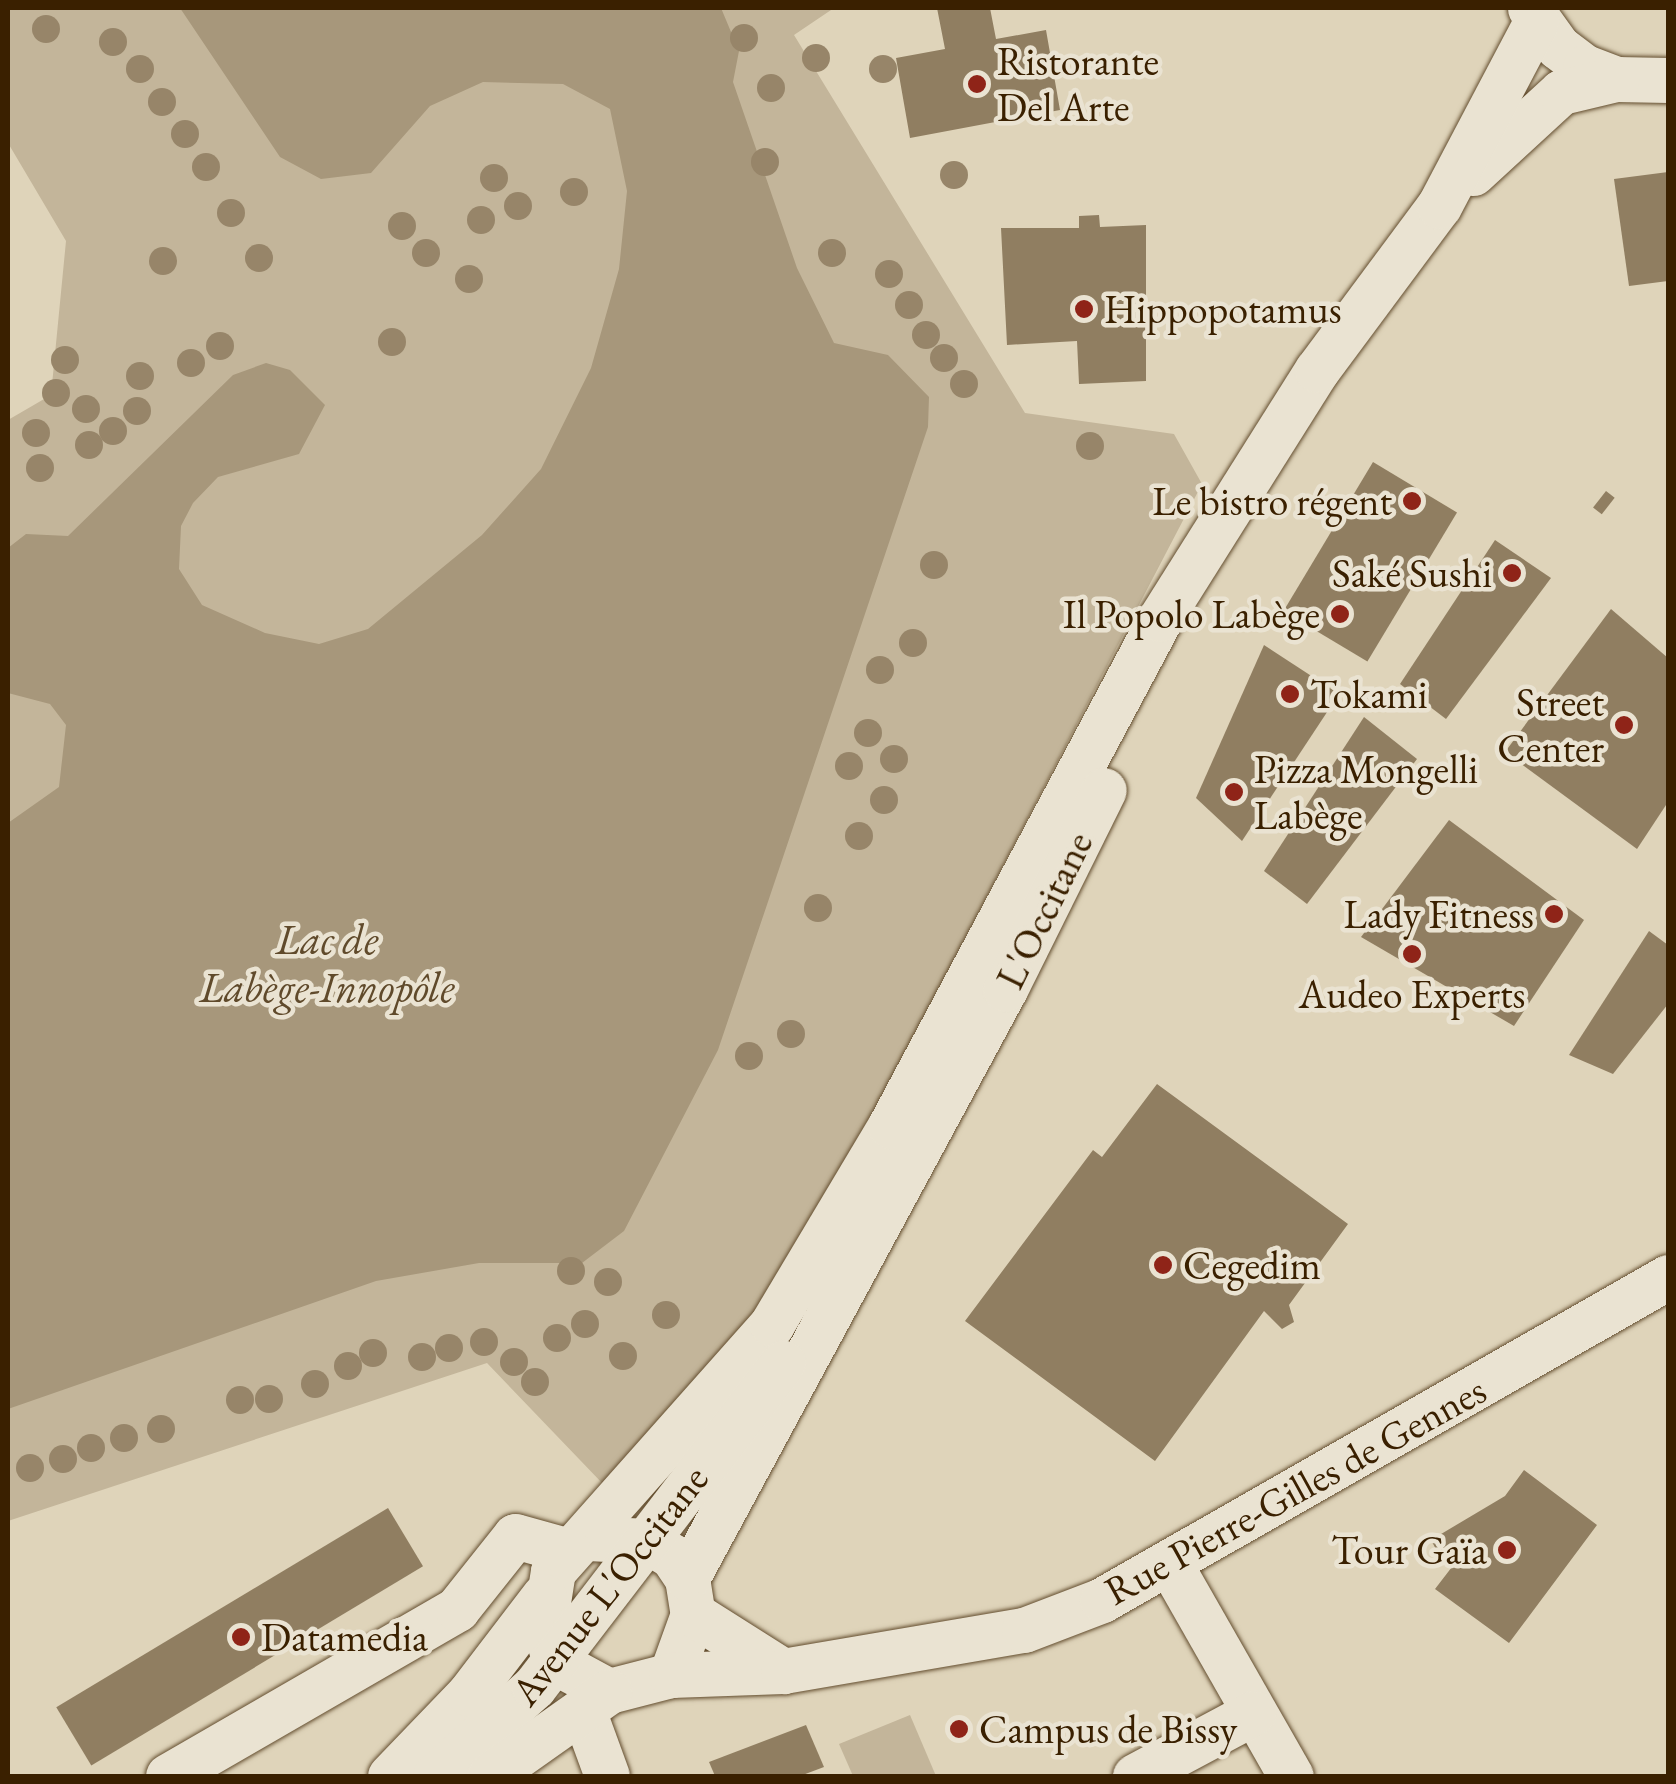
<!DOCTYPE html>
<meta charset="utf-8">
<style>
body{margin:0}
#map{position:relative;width:1676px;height:1784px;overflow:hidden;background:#dfd4ba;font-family:"EB Garamond",serif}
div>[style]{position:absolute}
.green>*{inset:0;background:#c3b59a}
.water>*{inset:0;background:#a7977b}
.building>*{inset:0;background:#907e61;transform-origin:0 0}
.roads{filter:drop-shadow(0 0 2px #634d2e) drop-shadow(0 0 2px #634d2e)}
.minor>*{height:45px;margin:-22.5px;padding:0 22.5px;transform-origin:22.5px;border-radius:22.5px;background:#eae3d2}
.trees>*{width:28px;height:28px;margin:-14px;border-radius:50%;background:#978569}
.dots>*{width:28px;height:28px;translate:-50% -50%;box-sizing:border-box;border:5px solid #eae3d2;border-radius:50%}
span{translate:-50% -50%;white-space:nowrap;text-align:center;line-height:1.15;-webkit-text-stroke:9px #eae3d2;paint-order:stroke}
.poi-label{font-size:40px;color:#3a2000}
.left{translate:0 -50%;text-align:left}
.right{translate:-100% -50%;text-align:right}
.street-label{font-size:40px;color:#3a2000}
.water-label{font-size:42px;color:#604a2b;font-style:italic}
.frame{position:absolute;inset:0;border:10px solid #3a2000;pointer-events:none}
</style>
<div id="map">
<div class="green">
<div style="clip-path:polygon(8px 8px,834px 8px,794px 35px,1025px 413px,1174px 434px,1202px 484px,792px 1270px,603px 1484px,487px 1363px,8px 1521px,8px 420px,51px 395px,66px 241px,8px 143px)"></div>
<div style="clip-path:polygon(910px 1715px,936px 1776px,853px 1776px,839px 1744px)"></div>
</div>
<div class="water">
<div style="clip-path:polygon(180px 8px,721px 8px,739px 51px,733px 82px,797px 268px,834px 343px,888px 355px,929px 397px,928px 427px,718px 1050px,624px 1231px,582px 1263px,479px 1263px,376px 1281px,8px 1409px,8px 823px,59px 787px,66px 725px,50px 704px,8px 693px,8px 548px,26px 534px,68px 536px,233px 375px,266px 363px,290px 370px,325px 405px,299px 454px,218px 477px,193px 503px,181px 526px,179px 569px,202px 605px,265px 633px,319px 644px,368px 629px,482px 535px,541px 469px,591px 368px,619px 269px,627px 191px,610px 109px,563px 84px,483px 82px,430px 106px,371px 173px,321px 179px,280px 157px)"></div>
</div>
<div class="building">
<div style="clip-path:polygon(937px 8px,990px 8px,996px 39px,1046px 30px,1060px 110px,910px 138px,896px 58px,945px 49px)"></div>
<div style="clip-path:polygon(1668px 172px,1668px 281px,1629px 286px,1614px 179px)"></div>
<div style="clip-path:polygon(1099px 215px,1100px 227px,1146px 225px,1146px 381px,1079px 384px,1077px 341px,1007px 345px,1001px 228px,1079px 228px,1079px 216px)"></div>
<div style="left:1373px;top:462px;width:98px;height:174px;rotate:31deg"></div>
<div style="left:1606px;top:491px;width:11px;height:21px;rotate:38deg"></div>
<div style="clip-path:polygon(1495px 540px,1551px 578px,1446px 719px,1400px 684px)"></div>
<div style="clip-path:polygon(1611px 609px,1668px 658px,1668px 802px,1637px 849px,1505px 752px)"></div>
<div style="clip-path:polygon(1264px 645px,1339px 694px,1242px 841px,1196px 798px)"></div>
<div style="clip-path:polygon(1364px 717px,1417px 759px,1307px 904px,1264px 871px)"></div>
<div style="clip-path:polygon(1449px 820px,1584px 920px,1514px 1026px,1361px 937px)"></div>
<div style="clip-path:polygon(1649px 931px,1668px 945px,1668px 1004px,1613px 1074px,1569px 1055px)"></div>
<div style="clip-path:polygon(1157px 1084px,1348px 1224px,1289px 1305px,1294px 1322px,1282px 1329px,1264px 1311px,1155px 1461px,965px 1321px,1093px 1150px,1102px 1157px)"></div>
<div style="clip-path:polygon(1524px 1470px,1597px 1525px,1509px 1643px,1435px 1589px,1455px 1563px,1445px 1566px,1431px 1540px,1505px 1496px)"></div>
<div style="left:388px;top:1508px;width:68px;height:387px;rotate:59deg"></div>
<div style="clip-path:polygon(806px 1725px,824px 1767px,800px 1776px,715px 1776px,709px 1762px)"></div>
</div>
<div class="roads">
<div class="minor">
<div style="left:1530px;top:8px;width:48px;rotate:54.3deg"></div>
<div style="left:1558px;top:47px;width:34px;rotate:37deg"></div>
<div style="left:1585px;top:67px;width:33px;rotate:21deg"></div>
<div style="left:1616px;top:79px;width:52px;rotate:1.1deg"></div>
<div style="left:1473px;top:173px;width:120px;rotate:-42.6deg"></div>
<div style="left:1561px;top:92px;width:57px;rotate:-13.3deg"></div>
<div style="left:588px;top:1538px;width:59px;rotate:2.9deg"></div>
<div style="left:647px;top:1541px;width:29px;rotate:31deg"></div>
<div style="left:672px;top:1556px;width:27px;rotate:56deg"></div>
<div style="left:687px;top:1578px;width:36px;rotate:81deg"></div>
<div style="left:693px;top:1614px;width:65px;rotate:109.8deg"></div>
<div style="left:671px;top:1675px;width:64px;rotate:165.5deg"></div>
<div style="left:609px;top:1691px;width:61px;rotate:-151.8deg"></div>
<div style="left:555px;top:1662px;width:37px;rotate:-107deg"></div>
<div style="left:544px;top:1627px;width:57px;rotate:-80.9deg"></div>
<div style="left:553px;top:1571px;width:330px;rotate:-48.4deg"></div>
<div style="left:772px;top:1324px;width:230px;rotate:-59.2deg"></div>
<div style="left:890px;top:1126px;width:574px;rotate:-61.96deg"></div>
<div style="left:1160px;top:619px;width:294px;rotate:-57.8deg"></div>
<div style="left:1317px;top:370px;width:204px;rotate:-53.4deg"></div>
<div style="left:1439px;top:206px;width:208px;rotate:-62.2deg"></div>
<div style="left:1171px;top:1566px;width:242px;rotate:60.3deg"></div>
<div style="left:687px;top:1578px;width:669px;rotate:-61.64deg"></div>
<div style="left:1005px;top:989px;width:222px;rotate:-63.6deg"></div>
<div style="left:693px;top:1614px;width:107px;rotate:32.3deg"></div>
<div style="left:671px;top:1675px;width:112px;rotate:-2deg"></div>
<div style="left:783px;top:1671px;width:244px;rotate:-9.7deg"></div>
<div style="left:1024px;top:1630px;width:84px;rotate:-21deg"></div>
<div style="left:1102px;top:1600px;width:652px;rotate:-29.71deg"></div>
<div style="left:583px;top:1710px;width:70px;rotate:70deg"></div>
<div style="left:168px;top:1776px;width:334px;rotate:-30deg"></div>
<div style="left:457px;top:1609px;width:93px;rotate:-51.5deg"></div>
<div style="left:515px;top:1536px;width:56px;rotate:15.5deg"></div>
<div style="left:390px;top:1776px;width:114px;rotate:-46.1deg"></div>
<div style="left:469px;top:1694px;width:123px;rotate:-52.6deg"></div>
<div style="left:435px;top:1776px;width:133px;rotate:-42deg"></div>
<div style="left:534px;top:1687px;width:409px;rotate:-52.5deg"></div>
<div style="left:489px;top:1776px;width:147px;rotate:-35.3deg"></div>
<div style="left:1135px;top:1776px;width:134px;rotate:-28.1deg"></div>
</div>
</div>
<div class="trees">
<div style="left:46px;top:29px"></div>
<div style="left:744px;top:38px"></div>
<div style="left:113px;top:42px"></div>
<div style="left:816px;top:58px"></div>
<div style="left:140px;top:69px"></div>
<div style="left:883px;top:69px"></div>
<div style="left:771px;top:88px"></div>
<div style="left:162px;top:102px"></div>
<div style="left:185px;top:134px"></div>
<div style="left:765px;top:162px"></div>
<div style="left:206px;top:167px"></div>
<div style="left:954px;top:175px"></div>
<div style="left:494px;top:178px"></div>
<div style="left:574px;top:192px"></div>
<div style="left:518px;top:206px"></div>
<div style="left:231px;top:213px"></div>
<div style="left:481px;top:220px"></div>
<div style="left:402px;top:226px"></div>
<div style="left:426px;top:253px"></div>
<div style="left:832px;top:253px"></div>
<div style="left:259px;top:258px"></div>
<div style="left:163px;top:261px"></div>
<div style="left:889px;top:274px"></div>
<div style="left:469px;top:279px"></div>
<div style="left:909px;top:305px"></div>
<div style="left:926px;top:335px"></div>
<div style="left:392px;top:342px"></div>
<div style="left:220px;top:346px"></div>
<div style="left:944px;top:358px"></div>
<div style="left:65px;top:360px"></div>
<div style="left:191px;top:363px"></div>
<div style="left:140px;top:376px"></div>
<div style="left:964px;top:384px"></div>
<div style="left:56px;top:393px"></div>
<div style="left:86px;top:409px"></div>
<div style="left:137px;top:411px"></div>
<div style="left:113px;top:431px"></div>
<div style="left:36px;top:433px"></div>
<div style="left:89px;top:445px"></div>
<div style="left:1090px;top:446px"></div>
<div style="left:40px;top:468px"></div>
<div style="left:934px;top:565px"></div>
<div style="left:913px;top:643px"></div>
<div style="left:880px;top:670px"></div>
<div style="left:868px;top:733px"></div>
<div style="left:894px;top:759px"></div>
<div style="left:849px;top:766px"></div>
<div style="left:884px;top:800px"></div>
<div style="left:859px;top:836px"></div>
<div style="left:818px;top:908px"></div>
<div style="left:791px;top:1034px"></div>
<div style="left:749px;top:1056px"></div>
<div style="left:571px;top:1271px"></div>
<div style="left:608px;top:1282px"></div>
<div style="left:666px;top:1315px"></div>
<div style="left:585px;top:1324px"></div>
<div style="left:557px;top:1338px"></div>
<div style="left:484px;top:1342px"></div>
<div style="left:449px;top:1348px"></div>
<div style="left:373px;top:1353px"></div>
<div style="left:623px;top:1356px"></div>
<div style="left:422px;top:1357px"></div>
<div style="left:514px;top:1362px"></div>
<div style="left:348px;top:1366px"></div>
<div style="left:535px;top:1382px"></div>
<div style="left:315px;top:1384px"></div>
<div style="left:269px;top:1399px"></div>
<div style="left:240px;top:1400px"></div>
<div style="left:161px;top:1429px"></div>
<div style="left:124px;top:1438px"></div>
<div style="left:91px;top:1448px"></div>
<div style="left:63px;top:1459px"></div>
<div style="left:30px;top:1468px"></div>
</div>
<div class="dots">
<div style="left:977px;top:84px;background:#8f2418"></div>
<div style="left:1084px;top:309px;background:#8f2418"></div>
<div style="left:1412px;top:501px;background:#8f2418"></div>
<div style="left:1512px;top:573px;background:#8f2418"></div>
<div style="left:1340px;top:614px;background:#8f2418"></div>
<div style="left:1290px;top:694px;background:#8f2418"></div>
<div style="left:1624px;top:725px;background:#8f2418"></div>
<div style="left:1234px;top:792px;background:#8f2418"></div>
<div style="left:1554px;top:914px;background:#8f2418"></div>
<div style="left:1412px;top:954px;background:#8f2418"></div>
<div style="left:1163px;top:1265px;background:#8f2418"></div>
<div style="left:1507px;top:1550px;background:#8f2418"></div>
<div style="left:241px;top:1637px;background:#8f2418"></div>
<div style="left:959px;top:1729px;background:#8f2418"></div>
</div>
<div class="poi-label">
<span class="left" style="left:997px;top:84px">Ristorante<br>Del Arte</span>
<span class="left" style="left:1104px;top:309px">Hippopotamus</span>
<span class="right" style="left:1392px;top:501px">Le bistro régent</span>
<span class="right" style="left:1492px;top:573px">Saké Sushi</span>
<span class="right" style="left:1320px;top:614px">Il Popolo Labège</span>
<span class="left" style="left:1310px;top:694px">Tokami</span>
<span class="right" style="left:1604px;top:725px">Street<br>Center</span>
<span class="left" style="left:1254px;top:792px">Pizza Mongelli<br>Labège</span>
<span class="right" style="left:1534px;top:914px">Lady Fitness</span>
<span style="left:1412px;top:994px">Audeo Experts</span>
<span class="left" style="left:1183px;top:1265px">Cegedim</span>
<span class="right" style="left:1487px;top:1550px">Tour Gaïa</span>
<span class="left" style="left:261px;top:1637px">Datamedia</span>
<span class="left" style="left:979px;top:1729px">Campus de Bissy</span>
</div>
<div class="street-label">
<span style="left:1044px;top:910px;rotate:-64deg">L'Occitane</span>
<span style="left:1295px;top:1490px;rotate:-29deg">Rue Pierre-Gilles de Gennes</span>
<span style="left:609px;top:1585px;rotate:-52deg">Avenue L'Occitane</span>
</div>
<div class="water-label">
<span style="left:327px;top:964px">Lac de<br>Labège-Innopôle</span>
</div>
<div class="frame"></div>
</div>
